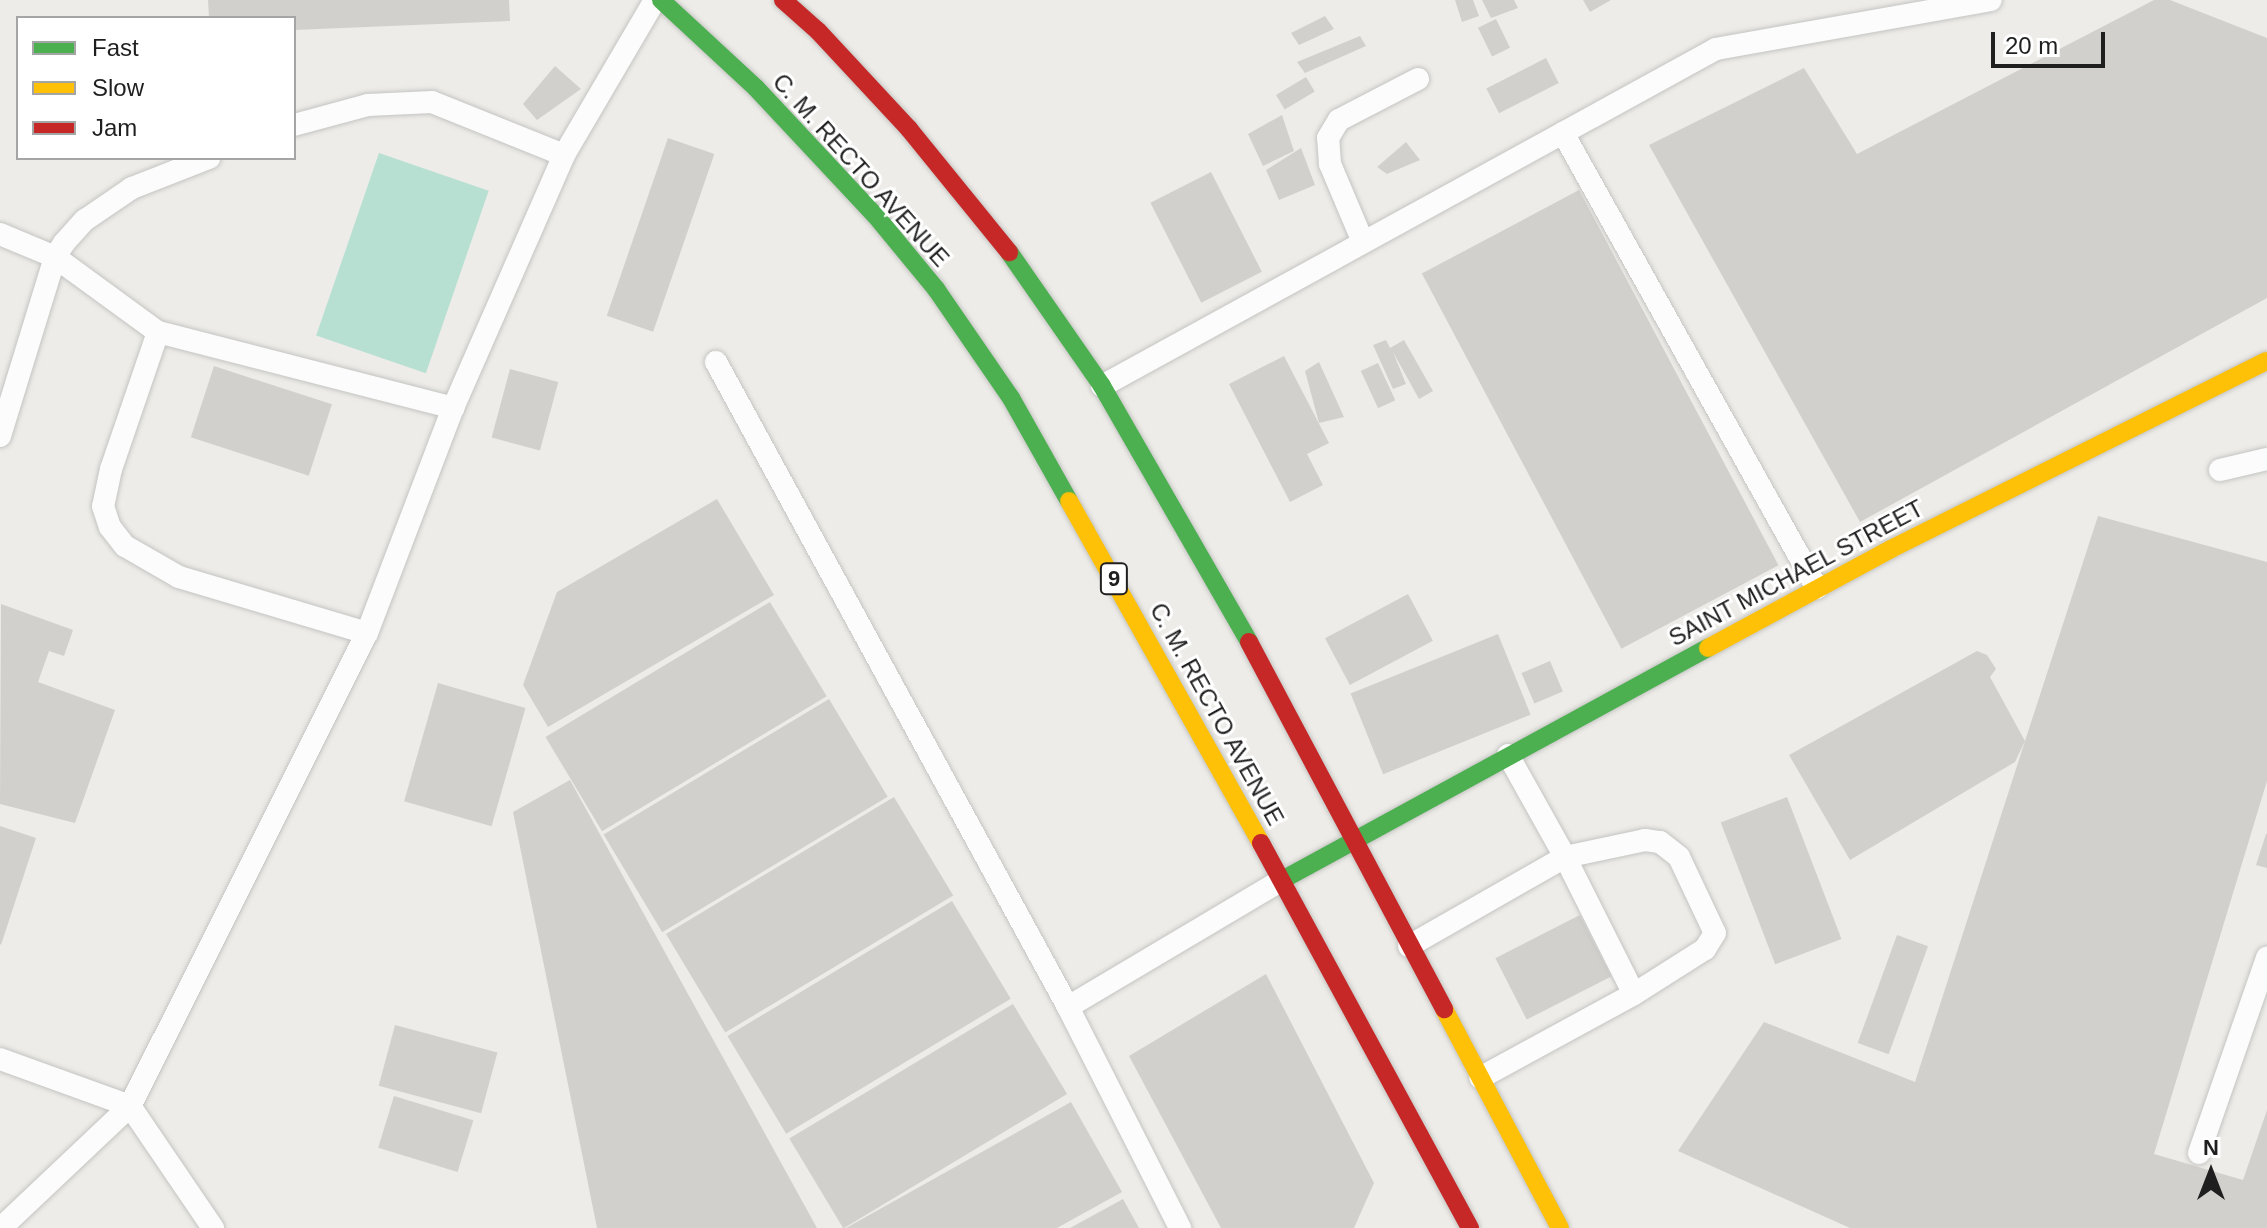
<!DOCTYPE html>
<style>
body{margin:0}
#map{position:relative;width:2267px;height:1228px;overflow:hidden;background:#edece8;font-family:Helvetica,sans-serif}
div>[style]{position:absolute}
.pitch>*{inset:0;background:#b7e0d3;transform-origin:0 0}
.building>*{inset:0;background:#d2d0cd;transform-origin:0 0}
.roads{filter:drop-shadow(0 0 2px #c4c4c2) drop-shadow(0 0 2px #c4c4c2)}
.lane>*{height:22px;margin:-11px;padding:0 11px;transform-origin:11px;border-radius:11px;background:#fcfcfc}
.fast>*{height:18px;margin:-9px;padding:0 9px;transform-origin:9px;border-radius:9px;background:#4caf50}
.slow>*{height:18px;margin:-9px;padding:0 9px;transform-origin:9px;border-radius:9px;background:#ffc107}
.jam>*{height:18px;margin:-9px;padding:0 9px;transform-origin:9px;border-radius:9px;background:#c62828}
span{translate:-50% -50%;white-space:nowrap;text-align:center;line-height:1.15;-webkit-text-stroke:6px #fff;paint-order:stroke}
.shield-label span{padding:2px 6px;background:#fff;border:2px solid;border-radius:6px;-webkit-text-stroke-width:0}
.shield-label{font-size:22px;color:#1f1f1f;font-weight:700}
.street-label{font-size:24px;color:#1f1f1f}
.legend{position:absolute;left:16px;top:16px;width:280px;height:144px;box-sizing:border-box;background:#fff;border:2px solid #a5a5a5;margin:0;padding:10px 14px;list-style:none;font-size:24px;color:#1f1f1f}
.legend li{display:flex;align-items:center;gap:16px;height:40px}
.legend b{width:40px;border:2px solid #a5a5a5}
.north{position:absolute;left:2171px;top:1132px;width:80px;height:80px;-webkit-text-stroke:6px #fff;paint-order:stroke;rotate:0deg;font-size:22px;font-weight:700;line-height:32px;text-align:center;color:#1f1f1f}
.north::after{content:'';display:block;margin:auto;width:28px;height:36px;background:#1f1f1f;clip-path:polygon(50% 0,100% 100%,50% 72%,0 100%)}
.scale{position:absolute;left:1991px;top:32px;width:114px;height:36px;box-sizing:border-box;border:4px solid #1f1f1f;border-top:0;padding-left:10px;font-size:24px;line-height:28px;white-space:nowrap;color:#1f1f1f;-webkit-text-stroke:6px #fff;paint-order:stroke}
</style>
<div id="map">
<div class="pitch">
<div style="left:379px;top:153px;width:116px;height:193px;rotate:19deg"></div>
</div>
<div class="building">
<div style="clip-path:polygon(208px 0,509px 0,510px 21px,294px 30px,294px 18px,209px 18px)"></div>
<div style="clip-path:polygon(1455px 0,1473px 0,1479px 16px,1462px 22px)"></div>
<div style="clip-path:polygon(1482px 0,1514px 0,1518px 8px,1491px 18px)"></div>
<div style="clip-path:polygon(1583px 0,1611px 0,1590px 12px)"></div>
<div style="clip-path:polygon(2154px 0,2170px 0,2267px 38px,2267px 298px,1860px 522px,1649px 145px,1804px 68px,1857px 154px)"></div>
<div style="clip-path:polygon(1325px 16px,1334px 29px,1299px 45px,1291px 33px)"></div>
<div style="left:1496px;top:19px;width:32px;height:20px;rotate:64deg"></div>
<div style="clip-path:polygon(1360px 36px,1366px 46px,1305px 73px,1297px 62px)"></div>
<div style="left:1546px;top:58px;width:28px;height:67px;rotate:63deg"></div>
<div style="clip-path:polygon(555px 66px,581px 89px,537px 120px,523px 104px)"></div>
<div style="left:1306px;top:77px;width:17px;height:35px;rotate:59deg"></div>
<div style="clip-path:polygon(1282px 115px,1294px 151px,1263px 166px,1248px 134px)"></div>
<div style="left:668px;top:138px;width:49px;height:188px;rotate:19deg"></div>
<div style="clip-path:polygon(1406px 142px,1420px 160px,1387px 174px,1377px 167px)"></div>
<div style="clip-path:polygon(1301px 148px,1315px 185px,1279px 200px,1266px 170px)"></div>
<div style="left:1211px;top:172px;width:112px;height:68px;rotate:63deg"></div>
<div style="left:1579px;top:190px;width:425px;height:178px;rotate:62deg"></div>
<div style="clip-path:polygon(1386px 340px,1390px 348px,1404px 340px,1433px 391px,1419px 399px,1393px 352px,1406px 384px,1393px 389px,1373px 345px)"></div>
<div style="clip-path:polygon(1284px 356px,1329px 443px,1307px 454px,1323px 485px,1290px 502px,1229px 384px)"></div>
<div style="clip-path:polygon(1319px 362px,1344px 417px,1319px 423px,1305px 371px)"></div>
<div style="left:1378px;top:363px;width:41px;height:19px;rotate:65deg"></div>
<div style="left:214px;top:366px;width:124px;height:75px;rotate:18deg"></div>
<div style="left:510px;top:369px;width:50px;height:71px;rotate:15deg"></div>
<div style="clip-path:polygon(717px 499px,774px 595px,548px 727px,523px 685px,557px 592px)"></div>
<div style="clip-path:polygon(2098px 516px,2267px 562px,2267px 781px,2154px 1154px,2243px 1180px,2267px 1110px,2267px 1228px,1850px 1228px,1678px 1151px,1764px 1022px,1915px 1082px,2025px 741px,2015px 762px,1850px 860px,1789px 755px,1977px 651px,1987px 655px,1996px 669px,1990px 677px,2025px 741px)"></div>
<div style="left:1408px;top:594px;width:53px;height:94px;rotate:62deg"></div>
<div style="left:770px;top:602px;width:110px;height:262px;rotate:59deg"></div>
<div style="clip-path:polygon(1px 604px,73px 630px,64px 656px,49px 651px,38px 682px,115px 710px,75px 823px,0 804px)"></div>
<div style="left:1498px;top:634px;width:87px;height:159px;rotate:68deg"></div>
<div style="left:1550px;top:661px;width:33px;height:31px;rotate:67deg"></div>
<div style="left:438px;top:683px;width:91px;height:123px;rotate:16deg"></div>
<div style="left:829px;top:699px;width:114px;height:263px;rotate:59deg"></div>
<div style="clip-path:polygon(570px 780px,817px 1228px,597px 1228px,513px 812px)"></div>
<div style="left:894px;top:797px;width:115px;height:266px;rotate:59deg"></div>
<div style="left:1787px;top:797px;width:152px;height:71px;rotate:69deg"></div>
<div style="clip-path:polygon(0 826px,36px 838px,1px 945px,0 944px)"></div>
<div style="clip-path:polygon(2266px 834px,2267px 834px,2267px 868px,2256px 865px)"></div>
<div style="left:952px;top:901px;width:114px;height:262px;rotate:59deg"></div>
<div style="left:1580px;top:915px;width:69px;height:95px;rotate:63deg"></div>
<div style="left:1897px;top:935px;width:33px;height:115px;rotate:20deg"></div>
<div style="clip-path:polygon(1266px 974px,1374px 1183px,1354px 1228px,1221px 1228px,1129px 1056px)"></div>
<div style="left:1013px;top:1004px;width:105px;height:261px;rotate:59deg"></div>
<div style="left:395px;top:1025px;width:106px;height:63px;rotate:15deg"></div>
<div style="left:394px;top:1096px;width:83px;height:54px;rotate:17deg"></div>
<div style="clip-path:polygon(1071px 1102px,1122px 1192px,1057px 1228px,846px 1228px)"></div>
<div style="clip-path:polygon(1123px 1199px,1139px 1228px,1070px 1228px)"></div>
</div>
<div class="roads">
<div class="lane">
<div style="left:294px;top:125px;width:77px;rotate:-15.1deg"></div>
<div style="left:368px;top:105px;width:64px;rotate:-2.7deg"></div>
<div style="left:432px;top:102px;width:142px;rotate:21.9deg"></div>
<div style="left:1563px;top:133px;width:521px;rotate:60.83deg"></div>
<div style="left:0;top:234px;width:60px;rotate:22.7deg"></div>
<div style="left:55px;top:257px;width:127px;rotate:36.1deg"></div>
<div style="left:158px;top:332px;width:145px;rotate:108.9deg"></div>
<div style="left:111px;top:469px;width:38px;rotate:102deg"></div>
<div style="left:103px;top:506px;width:22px;rotate:72deg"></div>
<div style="left:110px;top:527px;width:24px;rotate:52deg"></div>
<div style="left:125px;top:546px;width:62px;rotate:29.9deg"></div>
<div style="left:179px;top:577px;width:196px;rotate:16.6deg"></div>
<div style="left:1363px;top:242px;width:85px;rotate:-112.9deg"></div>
<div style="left:1330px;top:164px;width:26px;rotate:-94deg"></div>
<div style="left:1328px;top:138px;width:21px;rotate:-59deg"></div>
<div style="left:1339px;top:120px;width:89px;rotate:-27.4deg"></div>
<div style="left:158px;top:332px;width:305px;rotate:14.4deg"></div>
<div style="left:716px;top:362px;width:735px;rotate:61.38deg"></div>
<div style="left:1068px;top:1007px;width:248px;rotate:63.1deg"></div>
<div style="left:1102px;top:386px;width:700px;rotate:-28.76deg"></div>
<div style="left:1716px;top:49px;width:279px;rotate:-10.1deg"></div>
<div style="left:0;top:436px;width:187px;rotate:-72.9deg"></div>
<div style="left:55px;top:257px;width:17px;rotate:-57deg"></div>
<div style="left:64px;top:243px;width:31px;rotate:-48deg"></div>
<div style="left:85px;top:220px;width:57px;rotate:-34.2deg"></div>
<div style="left:132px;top:188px;width:83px;rotate:-21.3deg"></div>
<div style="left:2220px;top:470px;width:48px;rotate:-13.2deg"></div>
<div style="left:1508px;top:755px;width:117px;rotate:60.8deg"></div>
<div style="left:1565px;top:857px;width:82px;rotate:-12deg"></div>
<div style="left:1645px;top:840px;width:15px;rotate:8deg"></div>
<div style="left:1660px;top:842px;width:24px;rotate:38deg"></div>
<div style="left:1679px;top:857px;width:84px;rotate:64.7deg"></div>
<div style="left:1715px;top:933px;width:19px;rotate:122deg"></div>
<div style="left:1705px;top:949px;width:84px;rotate:147.6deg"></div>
<div style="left:1409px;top:946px;width:180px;rotate:-29.7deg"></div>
<div style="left:1565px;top:857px;width:153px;rotate:63.3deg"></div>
<div style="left:1634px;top:994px;width:175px;rotate:151.4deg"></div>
<div style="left:1068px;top:1007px;width:249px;rotate:-30.7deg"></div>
<div style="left:0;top:1059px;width:138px;rotate:19.9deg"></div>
<div style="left:130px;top:1106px;width:148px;rotate:55.8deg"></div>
<div style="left:2199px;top:1153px;width:207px;rotate:-70.8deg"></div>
<div style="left:1px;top:1228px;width:178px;rotate:-43.4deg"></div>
<div style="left:130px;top:1106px;width:529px;rotate:-63.39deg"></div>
<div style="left:367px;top:633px;width:241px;rotate:-69.1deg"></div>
<div style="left:453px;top:408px;width:276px;rotate:-66.3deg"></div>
<div style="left:564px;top:155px;width:180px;rotate:-59.6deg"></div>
</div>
<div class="fast">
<div style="left:661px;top:0;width:129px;rotate:42.8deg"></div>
<div style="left:756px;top:88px;width:174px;rotate:46.9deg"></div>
<div style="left:875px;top:215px;width:96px;rotate:50.5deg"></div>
<div style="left:936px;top:289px;width:132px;rotate:55.5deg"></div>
<div style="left:1011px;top:398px;width:118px;rotate:60.6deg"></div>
<div style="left:1009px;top:252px;width:163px;rotate:55.2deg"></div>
<div style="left:1102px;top:386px;width:295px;rotate:60.1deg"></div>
<div style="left:1282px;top:880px;width:485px;rotate:-28.6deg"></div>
</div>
<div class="slow">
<div style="left:1069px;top:501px;width:392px;rotate:60.7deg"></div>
<div style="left:1708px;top:648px;width:208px;rotate:-28.4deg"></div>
<div style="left:1891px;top:549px;width:420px;rotate:-26.6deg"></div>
<div style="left:1444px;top:1009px;width:248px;rotate:62.1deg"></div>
</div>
<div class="jam">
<div style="left:783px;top:0;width:47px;rotate:41.5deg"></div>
<div style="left:818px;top:31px;width:134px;rotate:47.1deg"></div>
<div style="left:909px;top:129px;width:159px;rotate:50.9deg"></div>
<div style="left:1249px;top:642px;width:416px;rotate:62deg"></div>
<div style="left:1261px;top:843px;width:438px;rotate:61.5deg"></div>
</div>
</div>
<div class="shield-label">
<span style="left:1114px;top:579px">9</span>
</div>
<div class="street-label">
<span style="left:861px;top:170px;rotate:48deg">C. M. RECTO AVENUE</span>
<span style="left:1796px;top:573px;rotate:-28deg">SAINT MICHAEL STREET</span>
<span style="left:1217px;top:714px;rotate:61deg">C. M. RECTO AVENUE</span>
</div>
<ul class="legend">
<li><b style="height:10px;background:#4caf50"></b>Fast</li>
<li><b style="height:10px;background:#ffc107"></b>Slow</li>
<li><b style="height:10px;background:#c62828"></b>Jam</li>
</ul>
<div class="north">N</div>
<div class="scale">20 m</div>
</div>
